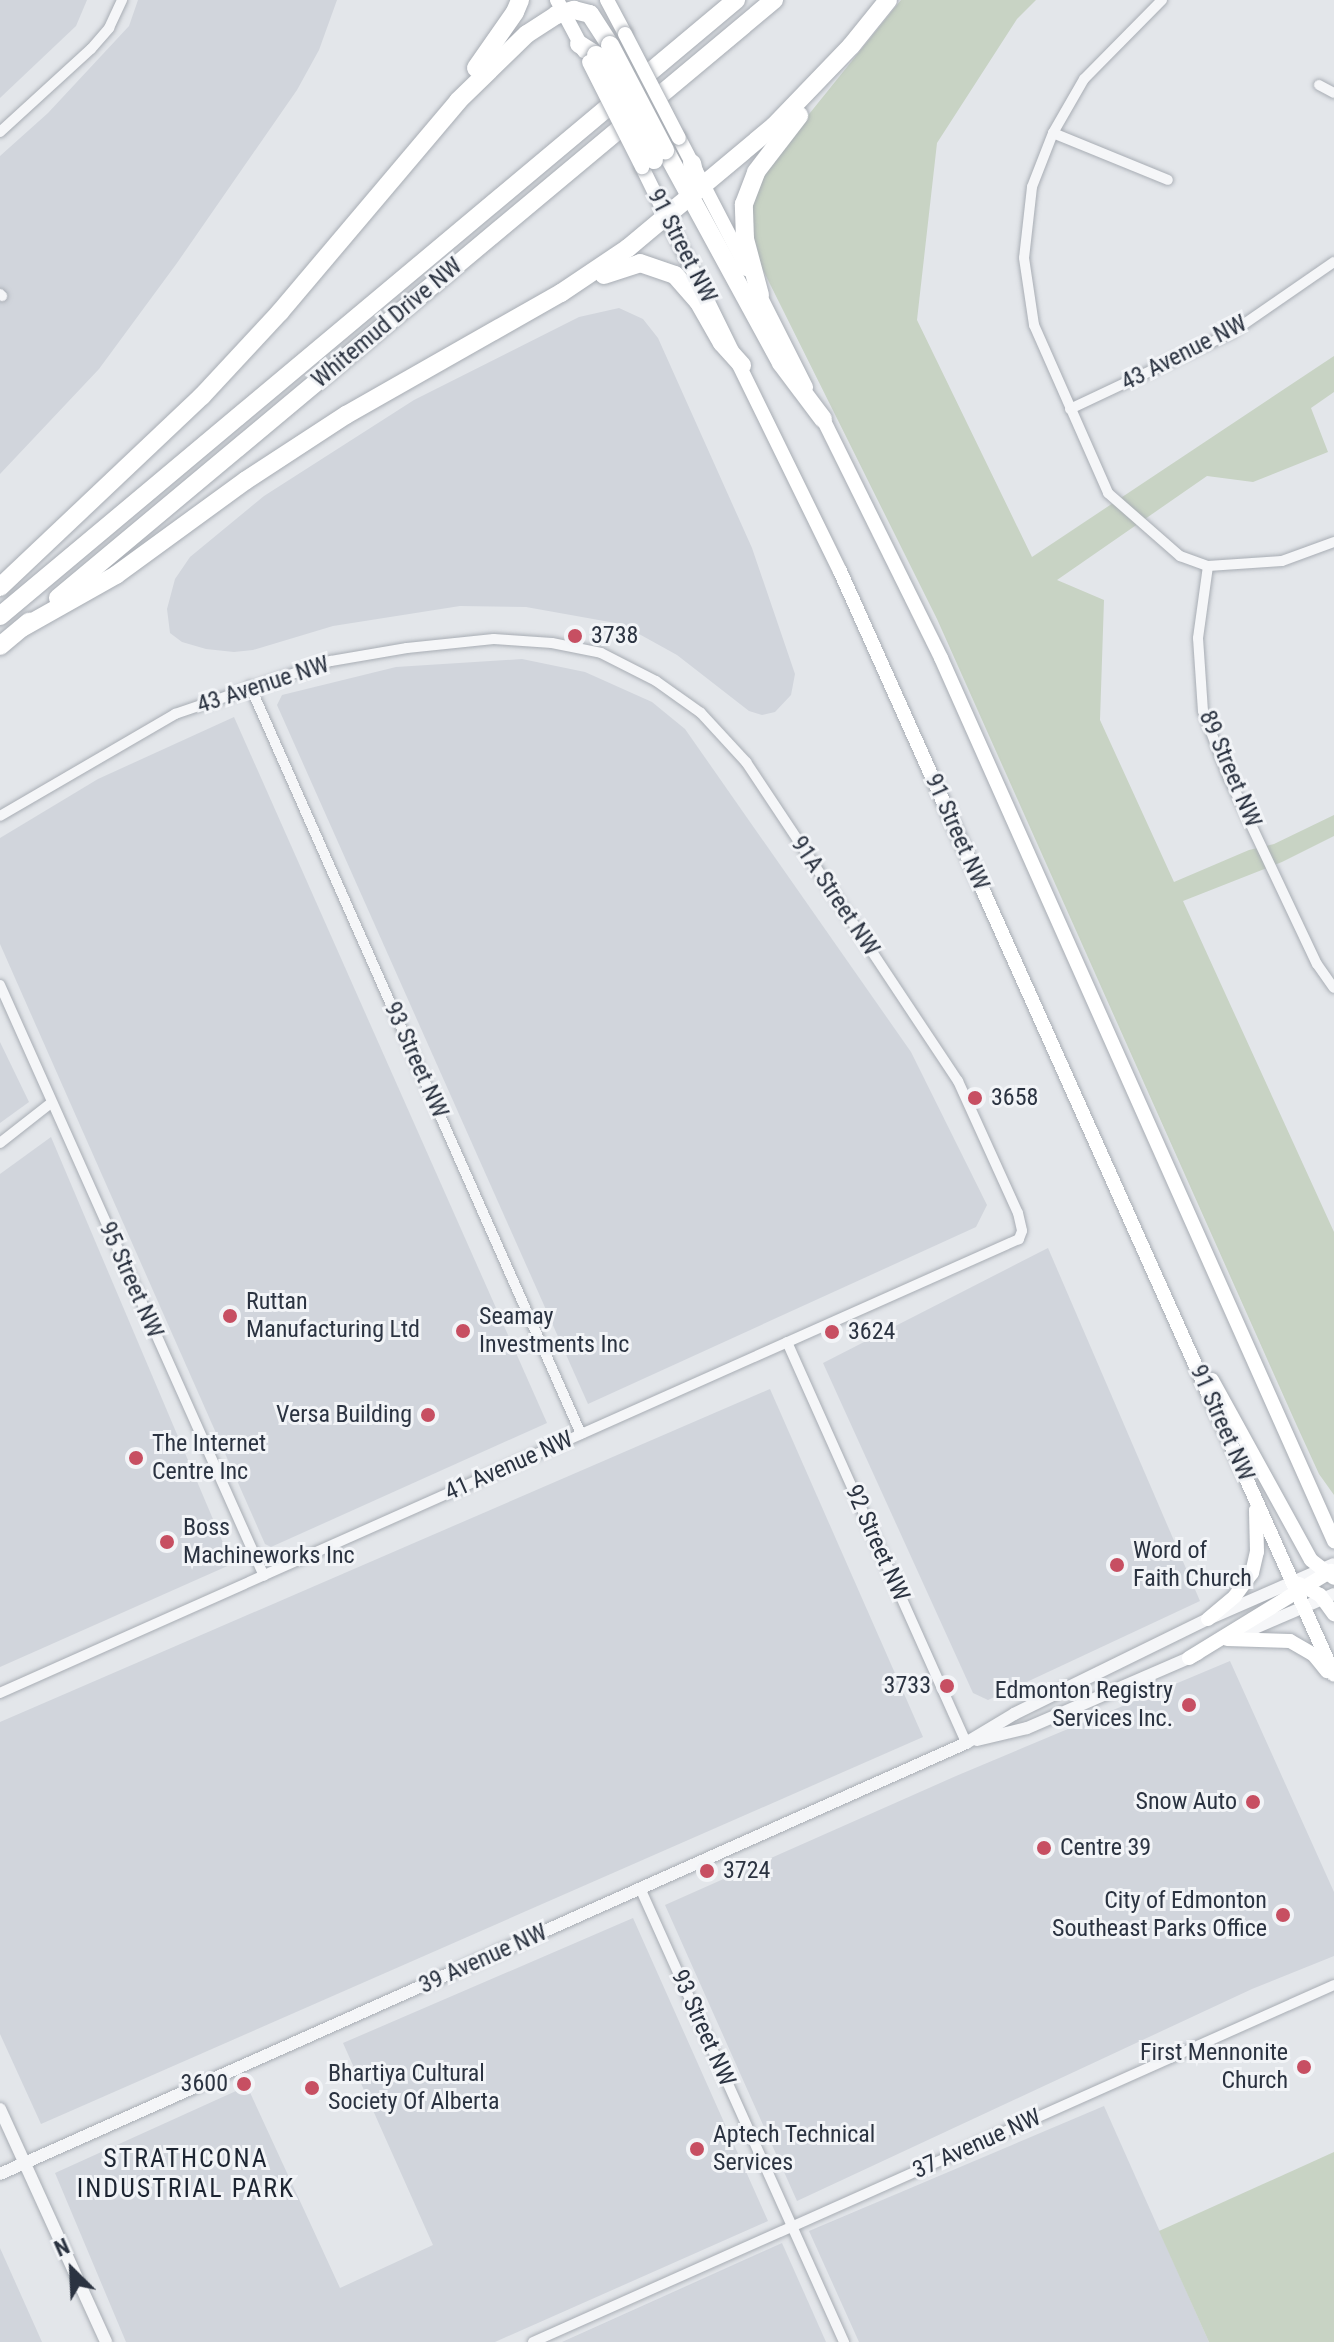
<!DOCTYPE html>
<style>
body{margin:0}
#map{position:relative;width:1334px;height:2342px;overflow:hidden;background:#e3e6ea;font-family:"Roboto Condensed",sans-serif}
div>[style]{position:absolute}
.built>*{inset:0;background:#d1d5dc}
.green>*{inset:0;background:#c8d3c4}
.roads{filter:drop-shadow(0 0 2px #a8adb4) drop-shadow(0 0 2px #a8adb4)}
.minor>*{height:10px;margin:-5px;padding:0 5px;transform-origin:5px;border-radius:5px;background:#f5f6f8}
.tertiary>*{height:12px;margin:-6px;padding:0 6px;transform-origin:6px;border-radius:6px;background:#f5f6f8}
.secondary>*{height:14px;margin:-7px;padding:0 7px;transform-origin:7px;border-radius:7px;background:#fff}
.motorway>*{height:18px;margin:-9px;padding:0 9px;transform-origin:9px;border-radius:9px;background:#fff}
.bridges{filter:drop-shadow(0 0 2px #a8adb4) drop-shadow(0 0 2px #a8adb4)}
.secondary-bridge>*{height:14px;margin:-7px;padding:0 7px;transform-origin:7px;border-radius:7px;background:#fff}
.motorway-bridge>*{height:18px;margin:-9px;padding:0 9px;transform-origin:9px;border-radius:9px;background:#fff}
.dots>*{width:22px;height:22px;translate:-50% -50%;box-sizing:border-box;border:4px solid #f2f4f7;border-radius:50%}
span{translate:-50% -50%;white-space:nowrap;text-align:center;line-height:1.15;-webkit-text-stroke:6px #f2f4f7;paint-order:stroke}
.street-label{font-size:24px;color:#2b3341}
.poi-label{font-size:24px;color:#2b3341}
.left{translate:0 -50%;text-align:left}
.right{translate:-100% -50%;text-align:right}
.neighbourhood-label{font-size:26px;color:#1d2532;letter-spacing:2px}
.north{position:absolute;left:32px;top:2230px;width:80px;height:80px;-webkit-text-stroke:6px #f2f4f7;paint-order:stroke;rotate:336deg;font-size:22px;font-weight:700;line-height:32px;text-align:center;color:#2b3341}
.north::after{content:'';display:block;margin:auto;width:28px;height:36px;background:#2b3341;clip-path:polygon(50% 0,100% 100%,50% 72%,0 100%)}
</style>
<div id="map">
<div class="built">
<div style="clip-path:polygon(0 0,87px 0,76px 26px,0 98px)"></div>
<div style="clip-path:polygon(138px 0,337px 0,319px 50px,297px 90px,177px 263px,99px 369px,0 474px,0 156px,48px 113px,129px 26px)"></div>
<div style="clip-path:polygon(619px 308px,643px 319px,658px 338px,752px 548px,795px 674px,791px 695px,775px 712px,762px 715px,749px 711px,677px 655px,621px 624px,526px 607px,460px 606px,333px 626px,253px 650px,234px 652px,206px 649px,182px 642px,170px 633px,167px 609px,175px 579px,190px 557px,264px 496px,414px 400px,579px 317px)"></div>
<div style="clip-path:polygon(522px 659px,585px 672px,652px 702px,685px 729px,911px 1052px,987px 1205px,976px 1227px,588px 1404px,277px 705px,282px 695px,396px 667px)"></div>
<div style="clip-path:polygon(234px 717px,547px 1423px,271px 1547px,265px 1544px,0 944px,0 838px,98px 779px)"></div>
<div style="clip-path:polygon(0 1042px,29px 1102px,0 1123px)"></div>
<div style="clip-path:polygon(51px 1137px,232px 1564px,0 1667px,0 1174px)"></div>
<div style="clip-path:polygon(1048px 1248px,1200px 1601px,988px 1700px,973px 1693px,823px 1363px)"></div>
<div style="clip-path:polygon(770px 1389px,923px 1737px,41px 2124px,0 2034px,0 1722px)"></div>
<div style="clip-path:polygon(1230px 1661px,1334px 1892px,1334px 1956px,1252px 1989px,797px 2201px,665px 1905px,956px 1776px)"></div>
<div style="clip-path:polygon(633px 1918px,768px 2221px,495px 2342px,126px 2342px,55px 2173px,247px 2086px,340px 2288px,433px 2245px,343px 2043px)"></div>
<div style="clip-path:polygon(1104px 2106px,1209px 2342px,859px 2342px,809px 2231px)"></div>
<div style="clip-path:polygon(782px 2243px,826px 2342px,562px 2342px)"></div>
<div style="clip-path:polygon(0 2248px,42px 2342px,0 2342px)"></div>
</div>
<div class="green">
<div style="clip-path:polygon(901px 0,1036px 0,1017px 19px,937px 143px,917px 320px,1032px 557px,1334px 356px,1334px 392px,1311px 408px,1328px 452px,1253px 482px,1207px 476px,1057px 580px,1104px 600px,1100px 720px,1174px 882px,1249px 850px,1274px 844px,1334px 815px,1334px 836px,1282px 862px,1183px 901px,1334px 1232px,1334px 1495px,1319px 1474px,1297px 1426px,937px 619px,757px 258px,748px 212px,764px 170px)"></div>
<div style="clip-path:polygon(1334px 2152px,1334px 2342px,1209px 2342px,1159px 2231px)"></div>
</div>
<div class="roads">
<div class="minor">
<div style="left:1162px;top:0;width:111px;rotate:134.6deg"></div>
<div style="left:1084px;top:79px;width:62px;rotate:119.9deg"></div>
<div style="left:1053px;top:133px;width:58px;rotate:111.3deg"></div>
<div style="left:1032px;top:187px;width:71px;rotate:96.4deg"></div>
<div style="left:1024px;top:258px;width:68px;rotate:81.5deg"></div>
<div style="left:1034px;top:325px;width:184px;rotate:66.2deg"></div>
<div style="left:1108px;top:493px;width:96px;rotate:41.2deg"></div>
<div style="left:1180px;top:556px;width:30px;rotate:20deg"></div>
<div style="left:1208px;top:566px;width:74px;rotate:-3.9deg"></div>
<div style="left:1282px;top:561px;width:55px;rotate:-20.1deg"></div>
<div style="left:1319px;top:85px;width:17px;rotate:28deg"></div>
<div style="left:0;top:132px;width:123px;rotate:-42.4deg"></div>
<div style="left:91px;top:49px;width:28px;rotate:-49deg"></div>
<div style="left:109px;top:28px;width:31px;rotate:-65deg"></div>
<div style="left:1053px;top:133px;width:124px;rotate:22.2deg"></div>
<div style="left:0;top:294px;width:3px;rotate:45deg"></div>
<div style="left:1070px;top:409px;width:178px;rotate:-25.3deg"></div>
<div style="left:1231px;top:333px;width:125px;rotate:-34.6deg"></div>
<div style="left:1208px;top:566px;width:73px;rotate:97.9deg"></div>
<div style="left:1198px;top:638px;width:73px;rotate:86.1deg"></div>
<div style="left:1203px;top:711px;width:70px;rotate:69deg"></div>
<div style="left:1228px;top:776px;width:208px;rotate:64.7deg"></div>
<div style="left:1317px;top:964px;width:29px;rotate:55deg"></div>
<div style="left:250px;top:686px;width:818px;rotate:66.13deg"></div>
<div style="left:0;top:816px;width:203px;rotate:-30.2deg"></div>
<div style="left:175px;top:714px;width:165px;rotate:-18.8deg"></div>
<div style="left:331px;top:661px;width:77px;rotate:-9.7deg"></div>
<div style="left:407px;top:648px;width:87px;rotate:-5.9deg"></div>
<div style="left:494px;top:639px;width:58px;rotate:3.9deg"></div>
<div style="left:552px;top:643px;width:50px;rotate:11.5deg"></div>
<div style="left:601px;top:653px;width:62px;rotate:27deg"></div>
<div style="left:656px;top:681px;width:55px;rotate:35.4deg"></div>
<div style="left:701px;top:713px;width:67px;rotate:47.4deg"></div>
<div style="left:746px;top:762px;width:383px;rotate:56.4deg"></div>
<div style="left:958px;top:1081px;width:145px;rotate:65.6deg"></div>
<div style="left:1018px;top:1213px;width:18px;rotate:77deg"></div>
<div style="left:1022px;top:1231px;width:9px;rotate:111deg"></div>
<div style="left:1019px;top:1239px;width:1116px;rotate:155.99deg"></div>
<div style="left:0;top:985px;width:647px;rotate:65.93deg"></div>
<div style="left:0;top:1143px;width:65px;rotate:-38.1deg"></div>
<div style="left:787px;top:1342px;width:439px;rotate:65.9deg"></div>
<div style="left:640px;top:1888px;width:498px;rotate:65.8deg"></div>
<div style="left:533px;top:2342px;width:877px;rotate:-24.02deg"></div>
</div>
<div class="tertiary">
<div style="left:1229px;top:1639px;width:114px;rotate:-23.2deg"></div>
<div style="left:977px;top:1740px;width:51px;rotate:-13.5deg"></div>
<div style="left:1027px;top:1728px;width:186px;rotate:-23.4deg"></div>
<div style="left:0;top:2109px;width:256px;rotate:65.5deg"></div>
<div style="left:0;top:2174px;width:1058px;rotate:-24.04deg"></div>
<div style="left:966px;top:1743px;width:56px;rotate:-31.1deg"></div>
<div style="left:1014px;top:1714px;width:216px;rotate:-26.1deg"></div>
<div style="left:1208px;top:1619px;width:137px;rotate:-23.6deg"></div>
</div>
<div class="secondary">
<div style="left:557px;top:0;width:58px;rotate:62.1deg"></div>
<div style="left:607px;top:0;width:38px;rotate:62deg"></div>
<div style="left:679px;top:138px;width:148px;rotate:62.6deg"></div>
<div style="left:642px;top:167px;width:450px;rotate:63.9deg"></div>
<div style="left:840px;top:571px;width:1209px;rotate:65.89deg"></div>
<div style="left:756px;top:288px;width:111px;rotate:63.2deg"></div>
<div style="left:820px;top:413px;width:273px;rotate:63.7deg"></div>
<div style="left:941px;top:658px;width:967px;rotate:66.01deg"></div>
<div style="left:1212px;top:1380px;width:205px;rotate:61.2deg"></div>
<div style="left:1311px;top:1560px;width:29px;rotate:38deg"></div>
<div style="left:1299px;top:1584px;width:24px;rotate:28deg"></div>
<div style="left:1320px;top:1595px;width:24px;rotate:54deg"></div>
<div style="left:1208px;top:1619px;width:35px;rotate:-40deg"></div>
<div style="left:1235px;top:1596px;width:29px;rotate:-54deg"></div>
<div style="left:1252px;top:1573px;width:22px;rotate:-77deg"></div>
<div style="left:1257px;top:1552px;width:42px;rotate:-91.4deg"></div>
<div style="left:1227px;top:1639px;width:63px;rotate:1.8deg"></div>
<div style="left:1290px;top:1641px;width:28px;rotate:30deg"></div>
<div style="left:1314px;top:1655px;width:21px;rotate:51deg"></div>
<div style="left:1189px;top:1658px;width:167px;rotate:-31.5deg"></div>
</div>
<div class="motorway">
<div style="left:579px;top:44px;width:20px;rotate:33deg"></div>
<div style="left:476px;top:68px;width:68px;rotate:-55.1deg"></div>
<div style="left:515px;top:12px;width:13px;rotate:-67deg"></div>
<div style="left:665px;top:150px;width:243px;rotate:61.4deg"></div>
<div style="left:781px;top:363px;width:70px;rotate:53.1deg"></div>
<div style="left:688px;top:195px;width:20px;rotate:-70deg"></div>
<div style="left:695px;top:176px;width:13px;rotate:-103deg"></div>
<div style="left:604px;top:275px;width:38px;rotate:-18deg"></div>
<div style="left:640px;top:263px;width:37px;rotate:19deg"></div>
<div style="left:675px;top:275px;width:35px;rotate:49deg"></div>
<div style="left:698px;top:301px;width:48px;rotate:60.3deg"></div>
<div style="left:722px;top:343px;width:30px;rotate:48deg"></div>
<div style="left:760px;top:295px;width:58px;rotate:-105deg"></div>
<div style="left:745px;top:239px;width:35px;rotate:-92deg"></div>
<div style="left:744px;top:204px;width:34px;rotate:-69deg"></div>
<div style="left:756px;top:172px;width:71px;rotate:-52.5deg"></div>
<div style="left:0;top:587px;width:278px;rotate:-43.4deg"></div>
<div style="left:202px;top:396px;width:115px;rotate:-47.1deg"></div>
<div style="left:280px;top:312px;width:276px;rotate:-49.8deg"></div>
<div style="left:458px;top:101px;width:96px;rotate:-44.2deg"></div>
<div style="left:527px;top:34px;width:35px;rotate:-33deg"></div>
<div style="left:556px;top:15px;width:19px;rotate:-16deg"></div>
<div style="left:574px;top:10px;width:16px;rotate:14deg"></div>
<div style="left:590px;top:14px;width:37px;rotate:57deg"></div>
<div style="left:58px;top:598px;width:933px;rotate:-39.87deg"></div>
<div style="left:0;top:616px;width:960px;rotate:-39.93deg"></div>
<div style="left:22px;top:628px;width:108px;rotate:-29.4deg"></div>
<div style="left:116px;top:575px;width:160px;rotate:-36.1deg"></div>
<div style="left:245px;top:481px;width:121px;rotate:-33.2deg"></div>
<div style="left:346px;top:415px;width:247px;rotate:-29.6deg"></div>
<div style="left:561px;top:293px;width:81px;rotate:-33.9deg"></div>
<div style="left:628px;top:248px;width:190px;rotate:-39.9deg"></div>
<div style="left:774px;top:126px;width:111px;rotate:-46.1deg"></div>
<div style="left:851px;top:46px;width:59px;rotate:-51.2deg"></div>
<div style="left:0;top:646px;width:38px;rotate:-40deg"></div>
</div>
</div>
<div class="bridges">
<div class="secondary-bridge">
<div style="left:625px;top:34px;width:117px;rotate:62.6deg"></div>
<div style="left:589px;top:62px;width:118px;rotate:63.2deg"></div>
</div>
<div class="motorway-bridge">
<div style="left:610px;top:45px;width:119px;rotate:62.4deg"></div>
<div style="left:596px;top:55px;width:120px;rotate:61.1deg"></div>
</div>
</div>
<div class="dots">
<div style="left:575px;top:636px;background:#c74f62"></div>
<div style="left:975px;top:1098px;background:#c74f62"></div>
<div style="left:230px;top:1316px;background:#c74f62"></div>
<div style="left:463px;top:1331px;background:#c74f62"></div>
<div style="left:832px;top:1332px;background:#c74f62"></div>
<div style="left:428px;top:1415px;background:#c74f62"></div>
<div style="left:136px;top:1458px;background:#c74f62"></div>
<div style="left:167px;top:1542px;background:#c74f62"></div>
<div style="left:1117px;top:1565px;background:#c74f62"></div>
<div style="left:947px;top:1686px;background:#c74f62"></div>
<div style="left:1189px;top:1705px;background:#c74f62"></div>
<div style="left:1253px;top:1802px;background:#c74f62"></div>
<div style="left:1044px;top:1848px;background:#c74f62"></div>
<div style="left:707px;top:1871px;background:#c74f62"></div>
<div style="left:1283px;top:1915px;background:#c74f62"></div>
<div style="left:1304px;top:2067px;background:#c74f62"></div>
<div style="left:244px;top:2084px;background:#c74f62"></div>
<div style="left:312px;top:2088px;background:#c74f62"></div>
<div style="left:697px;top:2149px;background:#c74f62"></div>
</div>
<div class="street-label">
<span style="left:682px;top:246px;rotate:63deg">91 Street NW</span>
<span style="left:387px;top:323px;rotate:-40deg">Whitemud Drive NW</span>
<span style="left:1184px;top:353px;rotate:-27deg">43 Avenue NW</span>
<span style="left:263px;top:685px;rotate:-18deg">43 Avenue NW</span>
<span style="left:1230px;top:769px;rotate:67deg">89 Street NW</span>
<span style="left:957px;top:832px;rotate:66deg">91 Street NW</span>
<span style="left:835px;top:896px;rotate:56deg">91A Street NW</span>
<span style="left:416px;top:1060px;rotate:66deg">93 Street NW</span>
<span style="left:131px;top:1280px;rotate:66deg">95 Street NW</span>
<span style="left:1222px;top:1423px;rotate:66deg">91 Street NW</span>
<span style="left:509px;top:1466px;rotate:-24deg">41 Avenue NW</span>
<span style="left:877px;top:1543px;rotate:66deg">92 Street NW</span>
<span style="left:483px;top:1959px;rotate:-24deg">39 Avenue NW</span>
<span style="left:703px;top:2028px;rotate:66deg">93 Street NW</span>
<span style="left:977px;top:2144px;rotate:-24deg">37 Avenue NW</span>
</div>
<div class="poi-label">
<span class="left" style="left:591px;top:636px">3738</span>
<span class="left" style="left:991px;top:1098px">3658</span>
<span class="left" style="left:246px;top:1316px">Ruttan<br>Manufacturing Ltd</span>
<span class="left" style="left:479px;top:1331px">Seamay<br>Investments Inc</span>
<span class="left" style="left:848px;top:1332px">3624</span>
<span class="right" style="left:412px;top:1415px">Versa Building</span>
<span class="left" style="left:152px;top:1458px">The Internet<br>Centre Inc</span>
<span class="left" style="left:183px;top:1542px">Boss<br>Machineworks Inc</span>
<span class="left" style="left:1133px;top:1565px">Word of<br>Faith Church</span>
<span class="right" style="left:931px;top:1686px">3733</span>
<span class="right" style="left:1173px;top:1705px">Edmonton Registry<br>Services Inc.</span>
<span class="right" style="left:1237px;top:1802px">Snow Auto</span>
<span class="left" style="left:1060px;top:1848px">Centre 39</span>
<span class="left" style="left:723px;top:1871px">3724</span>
<span class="right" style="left:1267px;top:1915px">City of Edmonton<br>Southeast Parks Office</span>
<span class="right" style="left:1288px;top:2067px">First Mennonite<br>Church</span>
<span class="left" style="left:328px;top:2088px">Bhartiya Cultural<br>Society Of Alberta</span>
<span class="right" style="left:228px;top:2084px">3600</span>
<span class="left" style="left:713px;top:2149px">Aptech Technical<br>Services</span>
</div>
<div class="neighbourhood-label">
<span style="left:186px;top:2174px">STRATHCONA<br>INDUSTRIAL PARK</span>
</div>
<div class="north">N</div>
</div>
